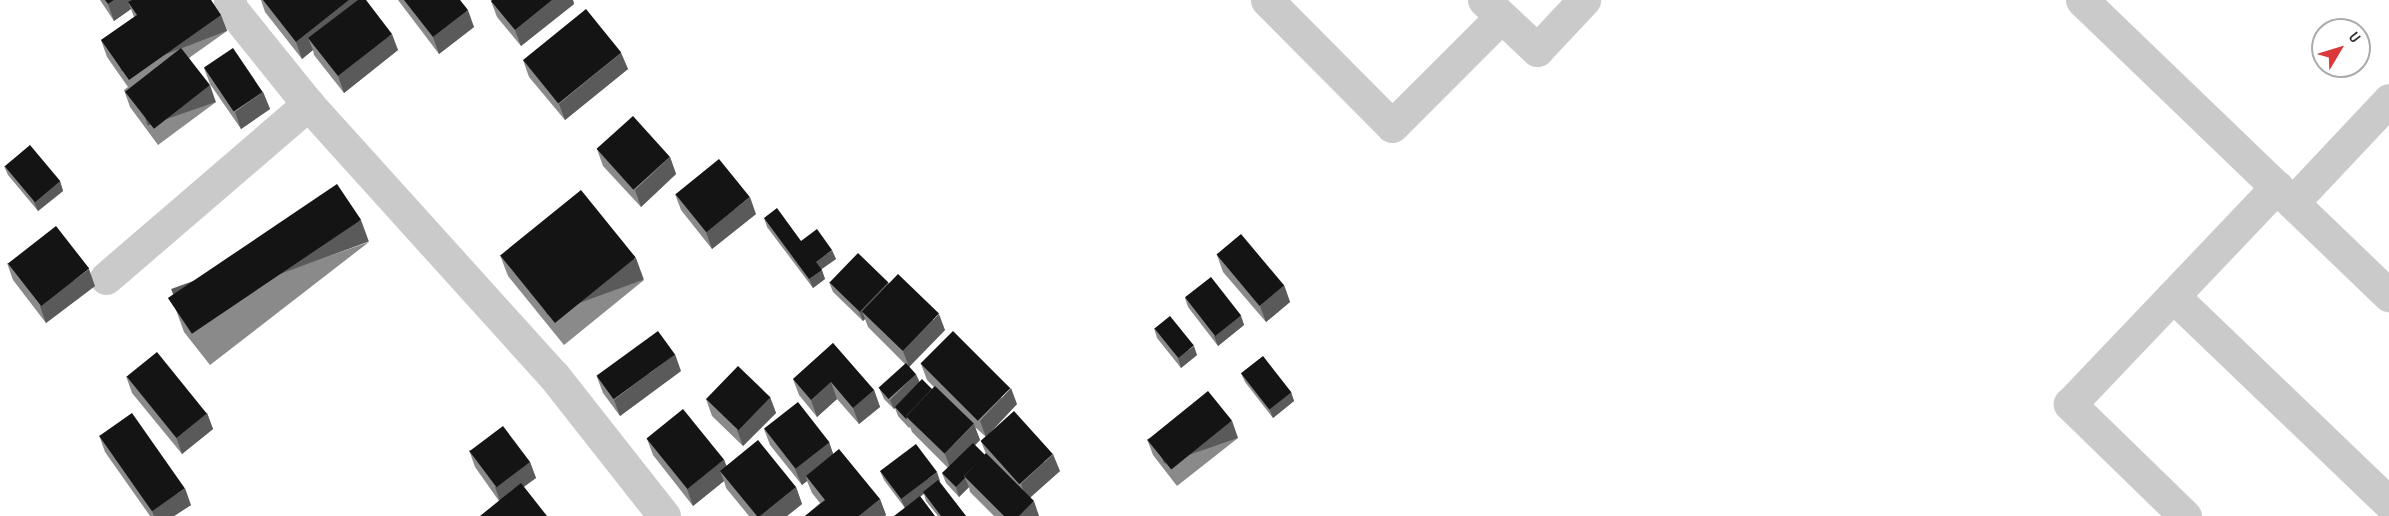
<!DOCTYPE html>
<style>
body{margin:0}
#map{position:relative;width:2389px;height:516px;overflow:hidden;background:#fff;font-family:"Sofia Sans Condensed",sans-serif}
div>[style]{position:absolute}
.minor>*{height:33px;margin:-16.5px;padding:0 16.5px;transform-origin:16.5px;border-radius:16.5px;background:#cacaca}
.wall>*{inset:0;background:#8a8a8a}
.shaded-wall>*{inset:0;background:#5a5a5a;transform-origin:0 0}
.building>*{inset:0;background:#141414;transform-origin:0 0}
span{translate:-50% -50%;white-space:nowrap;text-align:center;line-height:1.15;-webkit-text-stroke:6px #fff;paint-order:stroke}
.north{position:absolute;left:2311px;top:18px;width:60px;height:60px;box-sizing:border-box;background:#fff;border:2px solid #ababab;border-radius:50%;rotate:52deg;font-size:16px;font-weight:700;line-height:24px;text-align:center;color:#2d2d2d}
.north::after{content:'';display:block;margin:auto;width:21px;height:27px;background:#da383a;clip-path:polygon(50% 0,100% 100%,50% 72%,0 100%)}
</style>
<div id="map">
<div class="minor">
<div style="left:230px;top:0;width:7px;rotate:90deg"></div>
<div style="left:230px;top:7px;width:124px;rotate:51.2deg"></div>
<div style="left:308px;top:104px;width:367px;rotate:47.9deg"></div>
<div style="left:554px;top:376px;width:178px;rotate:51.8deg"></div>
<div style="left:1267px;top:0;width:177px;rotate:45.2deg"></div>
<div style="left:1392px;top:126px;width:154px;rotate:-45deg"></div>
<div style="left:1484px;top:0;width:73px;rotate:43.3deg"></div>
<div style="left:1537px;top:50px;width:69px;rotate:-46.8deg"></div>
<div style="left:2082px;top:0;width:426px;rotate:43.9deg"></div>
<div style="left:2293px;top:202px;width:140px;rotate:-46.7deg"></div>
<div style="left:106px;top:278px;width:267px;rotate:-40.7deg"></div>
<div style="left:2173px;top:296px;width:299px;rotate:43.8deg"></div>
<div style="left:2185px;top:516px;width:161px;rotate:-135.8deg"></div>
<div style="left:2070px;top:404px;width:300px;rotate:-46.4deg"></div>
</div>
<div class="wall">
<div style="clip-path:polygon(100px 0,211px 0,227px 31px,189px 58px,216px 102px,158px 145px,130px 107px,124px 90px,128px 87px,107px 57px,101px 40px,134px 17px,131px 9px,114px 21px)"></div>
<div style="clip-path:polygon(261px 0,366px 0,398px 50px,344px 93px,314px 55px,313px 50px,302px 59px,265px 12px)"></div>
<div style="clip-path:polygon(398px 0,460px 0,474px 27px,439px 54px)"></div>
<div style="clip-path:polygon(492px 0,573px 0,574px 4px,521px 46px,497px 17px,491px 1px)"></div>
<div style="clip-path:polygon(621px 53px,628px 69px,565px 120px,529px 77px,523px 60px)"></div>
<div style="clip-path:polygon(204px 68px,263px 92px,270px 109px,241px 129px,210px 84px)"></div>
<div style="clip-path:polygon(597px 149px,670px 157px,676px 174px,641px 207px,603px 166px)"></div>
<div style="clip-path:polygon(4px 166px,60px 181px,63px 191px,38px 211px,8px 175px)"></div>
<div style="clip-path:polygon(675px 194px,756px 214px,712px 249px,681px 210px)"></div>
<div style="clip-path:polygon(764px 218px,801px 241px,836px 259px,821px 269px,825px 279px,813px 288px,767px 227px)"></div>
<div style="clip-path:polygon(369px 242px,210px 365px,184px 332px,176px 310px)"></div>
<div style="clip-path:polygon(500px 255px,644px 280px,564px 345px,508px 276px)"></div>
<div style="clip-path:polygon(1217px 255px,1284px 285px,1290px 302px,1266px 322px,1223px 272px)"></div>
<div style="clip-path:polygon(7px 263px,95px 286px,46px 323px,13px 280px)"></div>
<div style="clip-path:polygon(evenodd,829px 282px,888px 282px,888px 283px,945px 330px,909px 367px,919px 382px,932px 389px,934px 387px,927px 380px,921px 364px,1017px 404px,990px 433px,1060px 471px,1030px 498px,1039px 516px,994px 516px,970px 492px,969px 487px,959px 497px,946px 483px,942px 473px,948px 468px,912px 432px,910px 427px,909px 428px,898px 416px,895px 408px,894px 409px,884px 399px,880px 390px,905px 364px,868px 327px,865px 319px,863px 321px,833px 292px,829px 282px,975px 427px,986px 437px,981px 441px,986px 454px,985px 455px,975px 445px,980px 440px,975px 427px)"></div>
<div style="clip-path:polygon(1185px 298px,1241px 316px,1244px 325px,1218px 346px,1188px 307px)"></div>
<div style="clip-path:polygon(1154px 328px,1197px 355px,1181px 368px,1157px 338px)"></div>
<div style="clip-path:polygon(833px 343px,874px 390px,880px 407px,859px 424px,837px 399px,817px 417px,799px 395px,793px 379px)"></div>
<div style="clip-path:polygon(681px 371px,620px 416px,603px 393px,597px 377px)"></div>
<div style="clip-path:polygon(1241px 373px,1291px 392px,1294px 401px,1273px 418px,1245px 382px)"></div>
<div style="clip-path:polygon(126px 376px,207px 413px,213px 429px,182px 454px,132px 393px)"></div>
<div style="clip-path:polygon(770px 397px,776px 413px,743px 446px,712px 416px,706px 399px)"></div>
<div style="clip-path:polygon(1232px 421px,1238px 438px,1177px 486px,1153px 455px,1147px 439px)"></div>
<div style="clip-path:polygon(764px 429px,829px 442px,833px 454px,880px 499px,886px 515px,805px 516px,820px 503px,812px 493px,807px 481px,802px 485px,770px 445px)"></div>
<div style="clip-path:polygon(99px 435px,191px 505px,174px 516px,150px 516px,105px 452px)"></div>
<div style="clip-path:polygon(647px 439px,727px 466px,796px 487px,802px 504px,787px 516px,749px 516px,726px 488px,724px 481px,693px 506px,653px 455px)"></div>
<div style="clip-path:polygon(469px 450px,530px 462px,536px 478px,499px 501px,475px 467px)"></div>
<div style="clip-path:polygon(880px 471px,940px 481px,940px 482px,966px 516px,938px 516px,926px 501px,924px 494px,905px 508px,884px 480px)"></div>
</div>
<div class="shaded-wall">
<div style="clip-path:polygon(114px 0,145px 0,128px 2px,131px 9px,114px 21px,108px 4px)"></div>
<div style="clip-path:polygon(349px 0,366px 0,308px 38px,313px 50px,302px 59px,296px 42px)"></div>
<div style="clip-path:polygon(552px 0,573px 0,574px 4px,521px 46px,515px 30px)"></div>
<div style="clip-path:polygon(468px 10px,474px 27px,439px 54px,433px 37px)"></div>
<div style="left:221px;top:15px;width:17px;height:113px;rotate:69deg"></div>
<div style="clip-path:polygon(392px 34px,398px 50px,344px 93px,338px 76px)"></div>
<div style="clip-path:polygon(621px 53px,628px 69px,565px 120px,559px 104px)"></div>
<div style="left:210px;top:85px;width:18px;height:72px;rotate:71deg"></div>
<div style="clip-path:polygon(263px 92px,270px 109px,241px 129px,235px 112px)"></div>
<div style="clip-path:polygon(670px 157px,676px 174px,641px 207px,635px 190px)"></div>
<div style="clip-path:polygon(60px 181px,63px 191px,38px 211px,34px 202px)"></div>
<div style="clip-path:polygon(750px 197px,756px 214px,712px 249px,706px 232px)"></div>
<div style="left:361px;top:220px;width:23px;height:202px;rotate:70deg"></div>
<div style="clip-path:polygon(832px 250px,836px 259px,819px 271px,816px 262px)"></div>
<div style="left:636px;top:258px;width:23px;height:103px;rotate:70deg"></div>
<div style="clip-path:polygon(89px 269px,95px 286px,46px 323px,40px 306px)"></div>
<div style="clip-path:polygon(822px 270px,825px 279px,813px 288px,809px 279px)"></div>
<div style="clip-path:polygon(888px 282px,891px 291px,862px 311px,865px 319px,863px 321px,859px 311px)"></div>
<div style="clip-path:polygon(1284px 285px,1290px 302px,1266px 322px,1260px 306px)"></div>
<div style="clip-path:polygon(939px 314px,945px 330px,909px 367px,903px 351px)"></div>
<div style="clip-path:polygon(1241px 316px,1244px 325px,1218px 346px,1214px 336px)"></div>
<div style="clip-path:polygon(1194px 346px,1197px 355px,1181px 368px,1178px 358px)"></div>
<div style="clip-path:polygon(675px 354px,681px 371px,620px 416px,614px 400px)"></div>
<div style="clip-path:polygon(916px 374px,920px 383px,894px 409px,890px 400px)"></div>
<div style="clip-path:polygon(831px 382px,837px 399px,817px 417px,811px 400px)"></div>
<div style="clip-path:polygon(1011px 388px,1017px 404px,986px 437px,980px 421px)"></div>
<div style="clip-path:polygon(874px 390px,880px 407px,859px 424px,853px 408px)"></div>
<div style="clip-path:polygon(1291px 392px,1294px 401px,1273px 418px,1269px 408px)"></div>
<div style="clip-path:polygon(770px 397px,776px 413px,743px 446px,737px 430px)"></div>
<div style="clip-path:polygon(207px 413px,213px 429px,182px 454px,176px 437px)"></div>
<div style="left:1232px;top:421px;width:18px;height:78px;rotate:71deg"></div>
<div style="clip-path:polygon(974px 424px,980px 440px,951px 470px,945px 454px)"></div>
<div style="clip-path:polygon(829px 442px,835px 459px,806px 476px,807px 481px,802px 485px,795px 469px)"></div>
<div style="clip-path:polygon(1053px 454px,1060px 471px,1027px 500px,1021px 484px)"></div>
<div style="clip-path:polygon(724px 459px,730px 476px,720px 471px,724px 481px,693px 506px,687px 489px)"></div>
<div style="clip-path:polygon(530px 462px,536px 478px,501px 504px,495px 487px)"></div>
<div style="clip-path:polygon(937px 472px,940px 481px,905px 508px,901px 499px)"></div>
<div style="clip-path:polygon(965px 478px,969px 487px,959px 497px,956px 487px)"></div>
<div style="clip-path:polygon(796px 487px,802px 504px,787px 516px,760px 516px)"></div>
<div style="clip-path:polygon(185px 488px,191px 505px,174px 516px,154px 516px,152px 511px)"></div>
<div style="clip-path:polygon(880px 499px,886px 515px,885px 516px,859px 516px)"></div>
<div style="clip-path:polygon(1034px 501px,1039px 516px,1019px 516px)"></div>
</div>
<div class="building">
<div style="clip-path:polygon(105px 0,114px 0,108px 4px)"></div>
<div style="clip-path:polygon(132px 0,211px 0,221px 15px,129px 80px,101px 40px,137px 15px,128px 2px)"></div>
<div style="clip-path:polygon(263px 0,349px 0,296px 42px)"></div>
<div style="clip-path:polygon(358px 0,366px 0,392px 34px,338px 76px,308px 38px)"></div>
<div style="clip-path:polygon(404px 0,460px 0,468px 10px,433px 37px)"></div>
<div style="clip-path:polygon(492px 0,552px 0,515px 30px,491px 1px)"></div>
<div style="left:586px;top:9px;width:56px;height:81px;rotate:51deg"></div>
<div style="left:181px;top:48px;width:47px;height:71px;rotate:52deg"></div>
<div style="left:233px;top:48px;width:53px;height:35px;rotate:56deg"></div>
<div style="left:633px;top:116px;width:55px;height:49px;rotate:48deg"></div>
<div style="left:30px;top:145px;width:47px;height:33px;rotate:50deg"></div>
<div style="left:719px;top:159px;width:49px;height:56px;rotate:51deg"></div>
<div style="left:337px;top:184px;width:43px;height:204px;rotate:56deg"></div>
<div style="left:581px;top:190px;width:87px;height:104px;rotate:51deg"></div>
<div style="clip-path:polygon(777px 208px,801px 241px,817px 229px,832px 250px,816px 262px,822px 270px,809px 279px,764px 218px)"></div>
<div style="left:56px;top:226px;width:54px;height:61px;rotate:52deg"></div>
<div style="left:1241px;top:234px;width:67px;height:32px;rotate:50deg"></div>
<div style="left:858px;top:253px;width:42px;height:41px;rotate:44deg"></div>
<div style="left:898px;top:274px;width:57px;height:52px;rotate:44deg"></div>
<div style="left:1211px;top:277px;width:49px;height:33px;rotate:52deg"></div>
<div style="left:1170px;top:316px;width:38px;height:20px;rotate:51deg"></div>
<div style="left:658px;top:331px;width:29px;height:76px;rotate:54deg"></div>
<div style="left:953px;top:331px;width:81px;height:46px;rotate:45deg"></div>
<div style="clip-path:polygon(833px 343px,874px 390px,853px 408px,831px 382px,811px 400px,793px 379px)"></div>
<div style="left:157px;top:352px;width:79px;height:39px;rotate:51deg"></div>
<div style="left:1263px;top:356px;width:46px;height:28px;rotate:52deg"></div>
<div style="left:906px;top:363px;width:15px;height:37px;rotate:48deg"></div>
<div style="left:738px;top:366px;width:45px;height:46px;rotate:44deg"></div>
<div style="clip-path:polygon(922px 379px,932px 389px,906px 416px,907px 418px,906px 419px,895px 407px)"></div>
<div style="left:935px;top:386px;width:54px;height:42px;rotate:44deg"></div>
<div style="left:1208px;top:391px;width:38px;height:78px;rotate:51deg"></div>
<div style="left:798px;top:402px;width:51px;height:43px;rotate:52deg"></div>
<div style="left:683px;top:409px;width:65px;height:47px;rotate:51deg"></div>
<div style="left:1014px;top:411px;width:58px;height:45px;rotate:48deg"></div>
<div style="left:132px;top:413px;width:92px;height:40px;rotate:55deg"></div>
<div style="left:503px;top:426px;width:45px;height:42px;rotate:53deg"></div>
<div style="clip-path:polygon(758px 440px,796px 487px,760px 516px,757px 516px,720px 471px)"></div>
<div style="clip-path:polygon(973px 443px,985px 455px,964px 476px,965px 478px,956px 487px,942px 473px)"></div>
<div style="left:916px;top:444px;width:35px;height:45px;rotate:53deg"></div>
<div style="clip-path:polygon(839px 449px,880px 499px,859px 516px,805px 516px,825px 500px,806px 476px)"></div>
<div style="clip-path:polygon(986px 453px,1034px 501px,1019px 516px,1004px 516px,964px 476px)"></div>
<div style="clip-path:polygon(938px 480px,966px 516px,941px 516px,923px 492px)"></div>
<div style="clip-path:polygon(521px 483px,547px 516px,480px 516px)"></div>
<div style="clip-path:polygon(920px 496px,935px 516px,894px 516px)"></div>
</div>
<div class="north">U</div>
</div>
